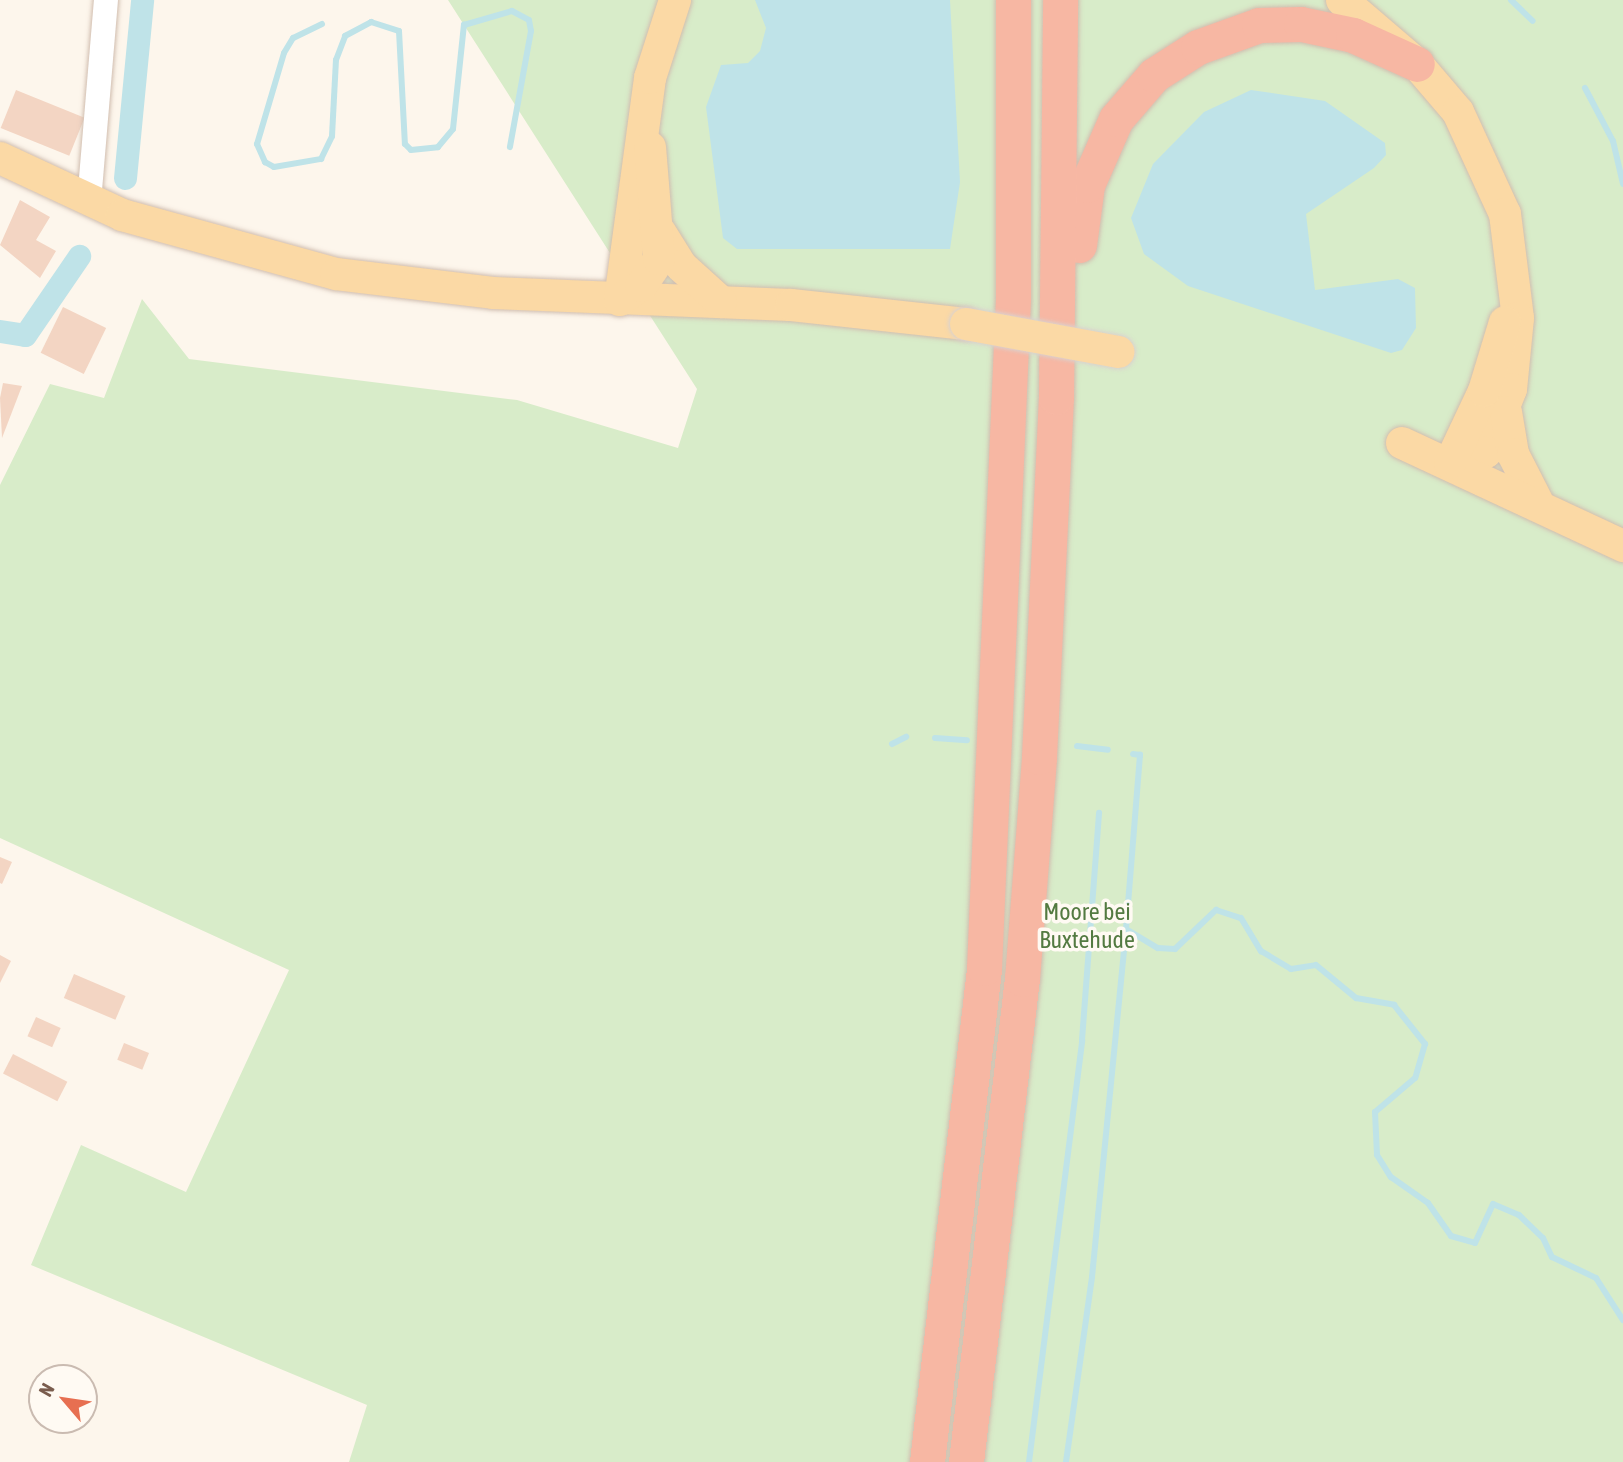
<!DOCTYPE html>
<style>
body{margin:0}
#map{position:relative;width:1623px;height:1462px;overflow:hidden;background:#fdf6ec;font-family:"Asap Condensed",sans-serif}
div>[style]{position:absolute}
.green>*{inset:0;background:#d8ecc9}
.water>*{inset:0;background:#bfe3e8}
.stream>*{height:6px;margin:-3px;padding:0 3px;transform-origin:3px;border-radius:3px;background:#bfe3e8}
.canal>*{height:23px;margin:-11.5px;padding:0 11.5px;transform-origin:11.5px;border-radius:11.5px;background:#bfe3e8}
.building>*{inset:0;background:#f3d5c3;transform-origin:0 0}
.roads{filter:drop-shadow(0 0 2px #d1beb0) drop-shadow(0 0 2px #d1beb0)}
.minor>*{height:24px;margin:-12px;padding:0 12px;transform-origin:12px;border-radius:12px;background:#fff}
.major>*{height:32px;margin:-16px;padding:0 16px;transform-origin:16px;border-radius:16px;background:#fbd9a5}
.highway>*{height:35px;margin:-17.5px;padding:0 17.5px;transform-origin:17.5px;border-radius:17.5px;background:#f7b7a3}
.bridges{filter:drop-shadow(0 0 2px #dad1cd) drop-shadow(0 0 2px #dad1cd)}
.major-bridge>*{height:32px;margin:-16px;padding:0 16px;transform-origin:16px;border-radius:16px;background:#fbd9a5}
span{translate:-50% -50%;white-space:nowrap;text-align:center;line-height:1.15;-webkit-text-stroke:7px #fffaf3;paint-order:stroke}
.park-label{font-size:24px;color:#537a41}
.north{position:absolute;left:28px;top:1364px;width:70px;height:70px;box-sizing:border-box;background:#fffaf3;border:2px solid #cabbb1;border-radius:50%;rotate:299deg;font-size:19px;font-weight:700;line-height:28px;text-align:center;color:#7a5c4d}
.north::after{content:'';display:block;margin:auto;width:24px;height:32px;background:#e76f51;clip-path:polygon(50% 0,100% 100%,50% 72%,0 100%)}
</style>
<div id="map">
<div class="green">
<div style="clip-path:polygon(448px 0,1623px 0,1623px 1462px,349px 1462px,367px 1405px,31px 1265px,81px 1145px,186px 1192px,289px 970px,0 838px,0 485px,50px 384px,104px 398px,142px 299px,189px 359px,517px 400px,678px 448px,697px 389px)"></div>
</div>
<div class="water">
<div style="clip-path:polygon(755px 0,950px 0,960px 182px,950px 249px,737px 249px,723px 238px,706px 107px,721px 65px,748px 63px,760px 51px,766px 28px)"></div>
<div style="clip-path:polygon(1251px 90px,1325px 101px,1385px 143px,1386px 155px,1374px 168px,1306px 214px,1315px 290px,1398px 279px,1415px 288px,1416px 328px,1402px 350px,1391px 353px,1188px 286px,1144px 254px,1131px 218px,1153px 164px,1204px 112px)"></div>
</div>
<div class="stream">
<div style="left:1511px;top:0;width:30px;rotate:44deg"></div>
<div style="left:322px;top:24px;width:32px;rotate:154deg"></div>
<div style="left:293px;top:38px;width:17px;rotate:121deg"></div>
<div style="left:284px;top:53px;width:95px;rotate:106.5deg"></div>
<div style="left:257px;top:144px;width:20px;rotate:66deg"></div>
<div style="left:265px;top:162px;width:10px;rotate:29deg"></div>
<div style="left:274px;top:167px;width:48px;rotate:-9.7deg"></div>
<div style="left:321px;top:159px;width:25px;rotate:-64deg"></div>
<div style="left:332px;top:136px;width:76px;rotate:-87deg"></div>
<div style="left:336px;top:60px;width:26px;rotate:-69deg"></div>
<div style="left:345px;top:36px;width:30px;rotate:-28deg"></div>
<div style="left:371px;top:22px;width:29px;rotate:18deg"></div>
<div style="left:399px;top:31px;width:113px;rotate:87deg"></div>
<div style="left:405px;top:144px;width:8px;rotate:45deg"></div>
<div style="left:411px;top:150px;width:27px;rotate:-6deg"></div>
<div style="left:438px;top:147px;width:23px;rotate:-50deg"></div>
<div style="left:453px;top:129px;width:105px;rotate:-84deg"></div>
<div style="left:464px;top:25px;width:50px;rotate:-16.3deg"></div>
<div style="left:512px;top:11px;width:19px;rotate:28deg"></div>
<div style="left:529px;top:20px;width:11px;rotate:80deg"></div>
<div style="left:531px;top:31px;width:118px;rotate:100.3deg"></div>
<div style="left:1585px;top:88px;width:60px;rotate:62.2deg"></div>
<div style="left:1613px;top:141px;width:44px;rotate:76.9deg"></div>
<div style="left:935px;top:738px;width:32px;rotate:4deg"></div>
<div style="left:892px;top:744px;width:16px;rotate:-27deg"></div>
<div style="left:1077px;top:746px;width:31px;rotate:7deg"></div>
<div style="left:1126px;top:929px;width:175px;rotate:-85.4deg"></div>
<div style="left:1140px;top:755px;width:7px;rotate:-172deg"></div>
<div style="left:1029px;top:1462px;width:425px;rotate:-82.8deg"></div>
<div style="left:1082px;top:1040px;width:228px;rotate:-85.7deg"></div>
<div style="left:1066px;top:1462px;width:187px;rotate:-82deg"></div>
<div style="left:1092px;top:1277px;width:350px;rotate:-84.4deg"></div>
<div style="left:1126px;top:929px;width:37px;rotate:31deg"></div>
<div style="left:1158px;top:948px;width:17px;rotate:3deg"></div>
<div style="left:1175px;top:949px;width:57px;rotate:-43.6deg"></div>
<div style="left:1216px;top:910px;width:26px;rotate:18deg"></div>
<div style="left:1241px;top:918px;width:39px;rotate:59deg"></div>
<div style="left:1261px;top:951px;width:35px;rotate:31deg"></div>
<div style="left:1291px;top:969px;width:25px;rotate:-9deg"></div>
<div style="left:1316px;top:965px;width:52px;rotate:39.5deg"></div>
<div style="left:1356px;top:998px;width:39px;rotate:10deg"></div>
<div style="left:1394px;top:1005px;width:50px;rotate:51.5deg"></div>
<div style="left:1425px;top:1044px;width:35px;rotate:106deg"></div>
<div style="left:1415px;top:1078px;width:52px;rotate:139.6deg"></div>
<div style="left:1375px;top:1112px;width:43px;rotate:87.3deg"></div>
<div style="left:1377px;top:1155px;width:26px;rotate:58deg"></div>
<div style="left:1391px;top:1177px;width:45px;rotate:35.1deg"></div>
<div style="left:1428px;top:1203px;width:40px;rotate:55.1deg"></div>
<div style="left:1451px;top:1236px;width:25px;rotate:16deg"></div>
<div style="left:1475px;top:1243px;width:43px;rotate:-65.2deg"></div>
<div style="left:1493px;top:1204px;width:28px;rotate:23deg"></div>
<div style="left:1519px;top:1215px;width:33px;rotate:44deg"></div>
<div style="left:1543px;top:1238px;width:21px;rotate:65deg"></div>
<div style="left:1552px;top:1257px;width:49px;rotate:25.5deg"></div>
<div style="left:1596px;top:1278px;width:50px;rotate:57.3deg"></div>
</div>
<div class="canal">
<div style="left:125px;top:178px;width:179px;rotate:-84.5deg"></div>
<div style="left:0;top:331px;width:25px;rotate:9deg"></div>
<div style="left:25px;top:335px;width:96px;rotate:-55.6deg"></div>
</div>
<div class="building">
<div style="left:16px;top:90px;width:74px;height:41px;rotate:22deg"></div>
<div style="clip-path:polygon(20px 200px,50px 217px,36px 240px,56px 251px,40px 278px,0 245px)"></div>
<div style="left:63px;top:307px;width:48px;height:51px;rotate:26deg"></div>
<div style="clip-path:polygon(3px 383px,22px 386px,2px 438px,0 398px)"></div>
<div style="clip-path:polygon(0 857px,12px 862px,2px 884px,0 883px)"></div>
<div style="clip-path:polygon(0 955px,11px 961px,0 983px)"></div>
<div style="left:74px;top:974px;width:56px;height:26px;rotate:23deg"></div>
<div style="left:36px;top:1017px;width:27px;height:21px;rotate:24deg"></div>
<div style="left:124px;top:1043px;width:27px;height:18px;rotate:22deg"></div>
<div style="left:13px;top:1054px;width:61px;height:22px;rotate:27deg"></div>
</div>
<div class="roads">
<div class="minor">
<div style="left:89px;top:202px;width:203px;rotate:-85.2deg"></div>
</div>
<div class="major">
<div style="left:1342px;top:0;width:99px;rotate:40.5deg"></div>
<div style="left:1417px;top:64px;width:63px;rotate:49.5deg"></div>
<div style="left:1458px;top:112px;width:112px;rotate:65.3deg"></div>
<div style="left:1505px;top:214px;width:105px;rotate:82.9deg"></div>
<div style="left:1518px;top:318px;width:71px;rotate:95.6deg"></div>
<div style="left:1511px;top:389px;width:68px;rotate:111.6deg"></div>
<div style="left:1486px;top:452px;width:38px;rotate:163deg"></div>
<div style="left:0;top:158px;width:135px;rotate:25deg"></div>
<div style="left:122px;top:215px;width:222px;rotate:15.4deg"></div>
<div style="left:336px;top:274px;width:158px;rotate:6.9deg"></div>
<div style="left:493px;top:293px;width:298px;rotate:2.3deg"></div>
<div style="left:791px;top:305px;width:176px;rotate:6.2deg"></div>
<div style="left:660px;top:232px;width:40px;rotate:58deg"></div>
<div style="left:681px;top:266px;width:54px;rotate:42deg"></div>
<div style="left:620px;top:300px;width:224px;rotate:-82.3deg"></div>
<div style="left:650px;top:78px;width:82px;rotate:-72.2deg"></div>
<div style="left:620px;top:300px;width:25px;rotate:-34deg"></div>
<div style="left:641px;top:286px;width:32px;rotate:-56deg"></div>
<div style="left:659px;top:259px;width:112px;rotate:-94.6deg"></div>
<div style="left:1506px;top:412px;width:43px;rotate:80.5deg"></div>
<div style="left:1513px;top:454px;width:57px;rotate:63deg"></div>
<div style="left:1402px;top:443px;width:244px;rotate:25deg"></div>
<div style="left:1450px;top:463px;width:80px;rotate:-64.7deg"></div>
<div style="left:1484px;top:391px;width:72px;rotate:-73.1deg"></div>
</div>
<div class="highway">
<div style="left:1079px;top:245px;width:61px;rotate:-82.4deg"></div>
<div style="left:1087px;top:185px;width:72px;rotate:-66.3deg"></div>
<div style="left:1116px;top:119px;width:58px;rotate:-49.2deg"></div>
<div style="left:1154px;top:75px;width:52px;rotate:-32.5deg"></div>
<div style="left:1198px;top:47px;width:65px;rotate:-19.8deg"></div>
<div style="left:1259px;top:25px;width:42px;rotate:-1.4deg"></div>
<div style="left:1301px;top:24px;width:53px;rotate:11.9deg"></div>
<div style="left:1353px;top:35px;width:70px;rotate:24.4deg"></div>
<div style="left:927px;top:1462px;width:497px;rotate:-83.4deg"></div>
<div style="left:984px;top:968px;width:671px;rotate:-87.52deg"></div>
<div style="left:1013px;top:298px;width:298px;rotate:-90deg"></div>
<div style="left:966px;top:1462px;width:486px;rotate:-83.4deg"></div>
<div style="left:1022px;top:979px;width:223px;rotate:-85.6deg"></div>
<div style="left:1039px;top:757px;width:360px;rotate:-87.3deg"></div>
<div style="left:1056px;top:397px;width:397px;rotate:-89.4deg"></div>
</div>
</div>
<div class="bridges">
<div class="major-bridge">
<div style="left:966px;top:324px;width:155px;rotate:10.4deg"></div>
</div>
</div>
<div class="park-label">
<span style="left:1087px;top:926px">Moore bei<br>Buxtehude</span>
</div>
<div class="north">N</div>
</div>
